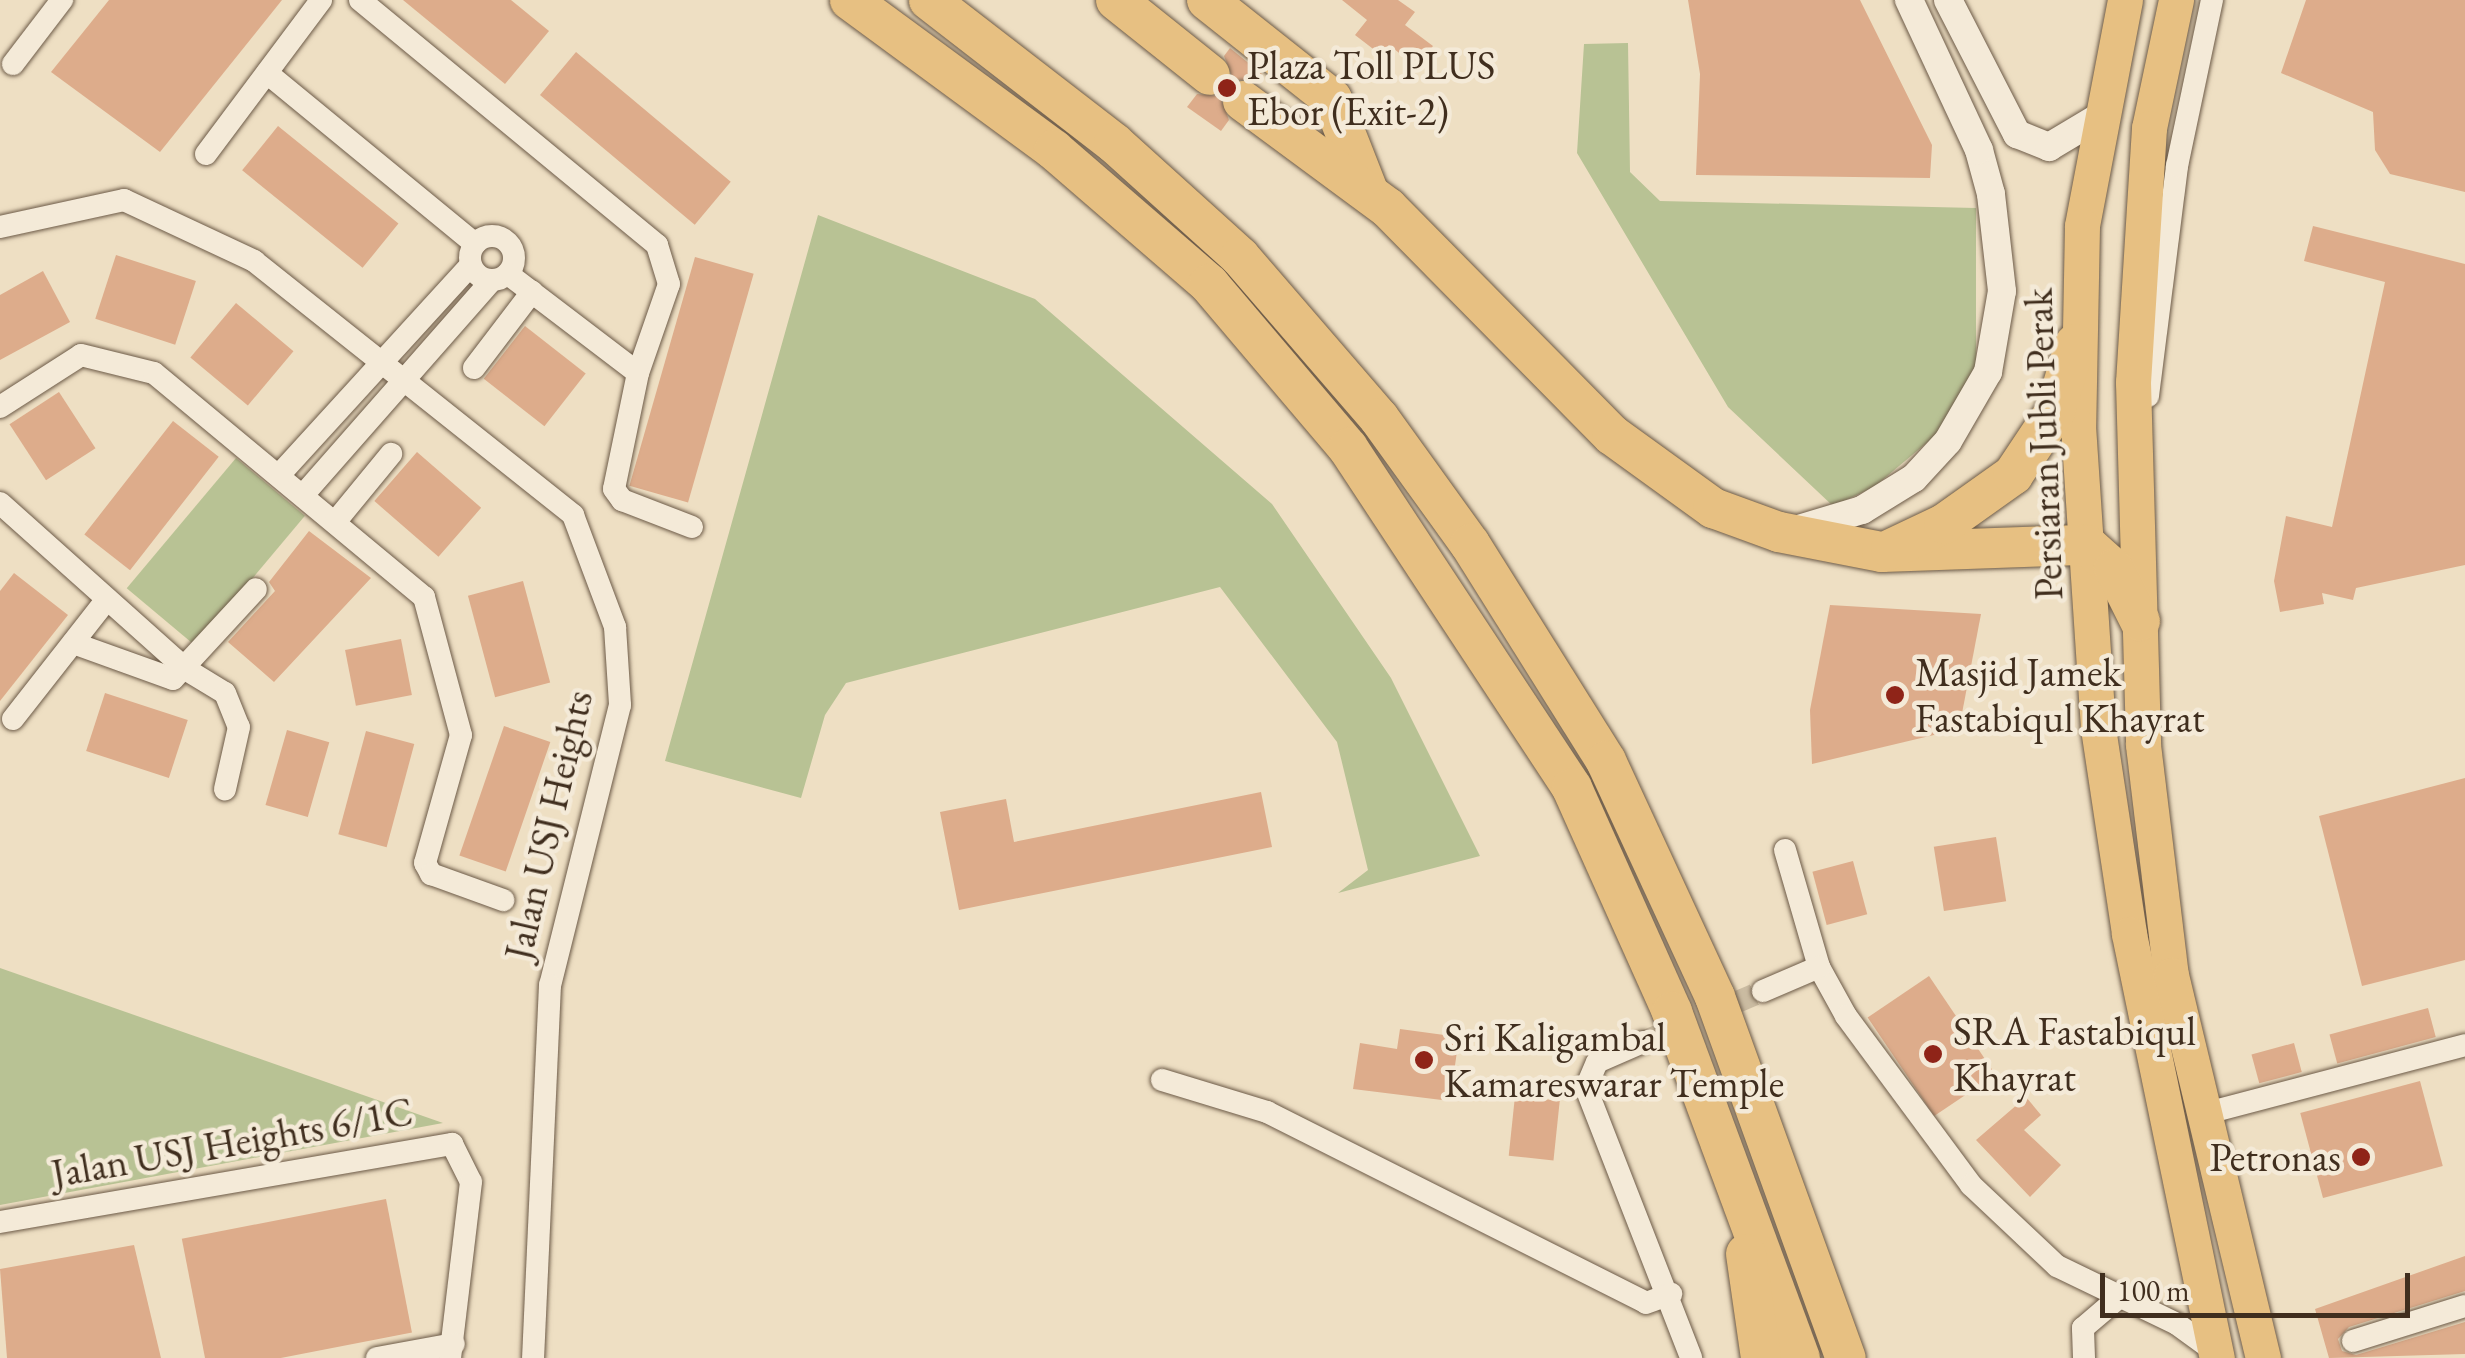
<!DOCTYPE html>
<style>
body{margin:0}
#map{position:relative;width:2465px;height:1358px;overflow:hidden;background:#eedfc3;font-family:"EB Garamond",serif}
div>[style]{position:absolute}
.green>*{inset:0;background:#b8c294;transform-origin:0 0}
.building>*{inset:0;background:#ddac8b;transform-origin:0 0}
.minor-tunnel>*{height:22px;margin-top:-11px;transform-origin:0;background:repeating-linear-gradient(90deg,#cbbca2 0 22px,transparent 0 33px)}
.roads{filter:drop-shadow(0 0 2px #6c5a47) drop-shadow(0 0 2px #6c5a47)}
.minor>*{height:22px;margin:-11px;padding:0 11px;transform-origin:11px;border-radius:11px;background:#f4ead8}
.minor>.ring{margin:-11px;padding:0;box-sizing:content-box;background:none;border:22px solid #f4ead8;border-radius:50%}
.tertiary>*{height:28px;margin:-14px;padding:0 14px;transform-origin:14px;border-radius:14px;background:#f4ead8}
.primary>*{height:35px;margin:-17.5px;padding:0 17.5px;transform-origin:17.5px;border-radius:17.5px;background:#e7c082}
.motorway>*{height:40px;margin:-20px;padding:0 20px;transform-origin:20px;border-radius:20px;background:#e7c082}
.dots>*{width:28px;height:28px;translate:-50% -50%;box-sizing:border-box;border:5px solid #f4ead8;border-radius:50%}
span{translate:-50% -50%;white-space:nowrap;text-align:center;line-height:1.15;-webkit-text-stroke:9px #f4ead8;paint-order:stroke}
.poi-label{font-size:40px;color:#402e1e}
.left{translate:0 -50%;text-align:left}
.right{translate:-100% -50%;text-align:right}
.street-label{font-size:40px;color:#402e1e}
.scale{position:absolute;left:2100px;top:1273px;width:310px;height:45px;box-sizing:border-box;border:5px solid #402e1e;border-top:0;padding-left:12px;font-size:30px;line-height:35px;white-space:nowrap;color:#402e1e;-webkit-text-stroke:8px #f4ead8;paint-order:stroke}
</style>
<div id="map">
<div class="green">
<div style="clip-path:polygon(1628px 43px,1630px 172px,1660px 201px,1976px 208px,1976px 365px,1936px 435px,1874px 487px,1833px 506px,1728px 407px,1577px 153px,1584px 44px)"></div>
<div style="clip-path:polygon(818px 215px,1035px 299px,1272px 504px,1391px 678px,1480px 856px,1338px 893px,1368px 870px,1337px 742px,1220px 587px,846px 683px,825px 715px,801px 798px,665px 761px)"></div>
<div style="left:236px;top:458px;width:90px;height:170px;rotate:40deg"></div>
<div style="clip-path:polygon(0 968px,443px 1123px,0 1205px)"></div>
</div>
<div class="building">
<div style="clip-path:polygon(109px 0,282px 0,160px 152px,51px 72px)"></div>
<div style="clip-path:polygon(403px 0,511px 0,549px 31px,505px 84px)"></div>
<div style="clip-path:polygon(1342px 0,1398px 0,1415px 12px,1405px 25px,1433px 46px,1417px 67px,1389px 45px,1381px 55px,1355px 35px,1367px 20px)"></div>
<div style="clip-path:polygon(1688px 0,1860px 0,1932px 145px,1930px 178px,1696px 175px,1700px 74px)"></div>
<div style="clip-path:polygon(2306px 0,2465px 0,2465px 192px,2390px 174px,2375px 150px,2373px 112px,2281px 73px)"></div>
<div style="clip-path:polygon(1230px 48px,1262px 74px,1257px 82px,1233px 79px,1224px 56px)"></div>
<div style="left:576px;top:52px;width:202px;height:56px;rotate:40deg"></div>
<div style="clip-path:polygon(1197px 94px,1220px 96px,1229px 120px,1221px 131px,1187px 107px)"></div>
<div style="left:278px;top:126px;width:155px;height:57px;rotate:39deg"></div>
<div style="clip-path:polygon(2313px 226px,2465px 264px,2465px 565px,2356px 588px,2353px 600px,2322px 593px,2324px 604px,2280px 612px,2274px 581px,2286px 516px,2332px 527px,2385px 282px,2304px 261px)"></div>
<div style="left:116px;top:255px;width:84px;height:67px;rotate:18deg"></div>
<div style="left:695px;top:257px;width:61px;height:238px;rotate:16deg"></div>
<div style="clip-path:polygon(43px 271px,70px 322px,0 360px,0 295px)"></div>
<div style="left:236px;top:303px;width:75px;height:71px;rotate:40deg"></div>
<div style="left:525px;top:326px;width:77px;height:67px;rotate:38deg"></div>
<div style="left:59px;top:392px;width:67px;height:59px;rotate:57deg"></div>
<div style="left:173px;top:421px;width:58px;height:144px;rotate:38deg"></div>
<div style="left:417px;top:452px;width:85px;height:65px;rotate:41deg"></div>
<div style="clip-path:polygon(309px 531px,371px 578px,274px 682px,228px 642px,275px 591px,269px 582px)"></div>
<div style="clip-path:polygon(14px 573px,68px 615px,0 701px,0 591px)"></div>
<div style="left:523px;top:581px;width:105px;height:57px;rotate:75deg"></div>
<div style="clip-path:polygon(1830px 605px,1981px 614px,1959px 729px,1812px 764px,1810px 710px)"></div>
<div style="left:401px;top:639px;width:57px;height:57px;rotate:79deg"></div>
<div style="left:105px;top:693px;width:87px;height:61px;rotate:18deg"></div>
<div style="left:504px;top:726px;width:49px;height:137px;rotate:19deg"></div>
<div style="left:287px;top:730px;width:44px;height:78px;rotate:16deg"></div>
<div style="left:366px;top:731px;width:50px;height:107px;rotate:15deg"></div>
<div style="clip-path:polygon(2465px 778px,2465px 960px,2362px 986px,2319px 816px)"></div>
<div style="clip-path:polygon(1261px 792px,1272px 847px,959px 910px,940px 812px,1006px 799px,1014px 842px)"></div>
<div style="left:1996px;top:837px;width:65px;height:63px;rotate:81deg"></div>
<div style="left:1853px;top:861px;width:55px;height:42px;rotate:75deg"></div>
<div style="left:1929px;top:976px;width:119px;height:74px;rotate:56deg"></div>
<div style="left:2428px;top:1008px;width:30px;height:102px;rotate:75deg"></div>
<div style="clip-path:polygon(1400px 1029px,1459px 1037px,1450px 1101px,1353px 1089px,1360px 1043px,1397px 1049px)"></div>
<div style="left:2294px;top:1043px;width:30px;height:44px;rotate:75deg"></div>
<div style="left:2420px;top:1081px;width:88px;height:124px;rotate:75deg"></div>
<div style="left:1515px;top:1096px;width:45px;height:60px;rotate:6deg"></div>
<div style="clip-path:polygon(2026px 1097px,2041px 1115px,2024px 1130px,2061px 1165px,2030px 1197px,1976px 1140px)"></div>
<div style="left:386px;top:1199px;width:136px;height:208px;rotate:79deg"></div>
<div style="clip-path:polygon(134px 1245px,161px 1358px,7px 1358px,0 1269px)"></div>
<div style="clip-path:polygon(2465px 1256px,2465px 1291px,2349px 1327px,2338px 1339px,2342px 1351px,2356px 1355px,2465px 1322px,2465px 1354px,2329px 1358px,2315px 1309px)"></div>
</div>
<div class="minor-tunnel">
<div style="left:1643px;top:1042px;width:130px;rotate:-23deg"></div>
</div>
<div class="roads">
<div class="minor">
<div style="left:360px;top:0;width:385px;rotate:39.5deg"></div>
<div style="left:657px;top:245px;width:41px;rotate:72.9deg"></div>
<div style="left:669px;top:284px;width:94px;rotate:109.2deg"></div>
<div style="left:638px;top:373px;width:118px;rotate:101.7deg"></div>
<div style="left:614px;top:489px;width:14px;rotate:54deg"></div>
<div style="left:622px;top:500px;width:75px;rotate:21.1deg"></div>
<div style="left:13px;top:64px;width:81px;rotate:-52.6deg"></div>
<div style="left:267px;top:73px;width:269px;rotate:39.4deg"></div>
<div style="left:206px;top:154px;width:192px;rotate:-53.2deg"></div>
<div style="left:0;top:227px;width:127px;rotate:-12.3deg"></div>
<div style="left:124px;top:200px;width:144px;rotate:25.1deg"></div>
<div style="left:254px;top:261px;width:408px;rotate:38.5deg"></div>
<div style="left:573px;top:515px;width:120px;rotate:69.4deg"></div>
<div style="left:615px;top:627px;width:78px;rotate:86.3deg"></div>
<div style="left:620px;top:705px;width:289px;rotate:104deg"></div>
<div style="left:550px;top:985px;width:373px;rotate:92.6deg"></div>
<div class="ring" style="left:470px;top:236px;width:22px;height:22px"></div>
<div style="left:508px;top:274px;width:163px;rotate:37.3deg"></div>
<div style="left:474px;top:368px;width:96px;rotate:-52.7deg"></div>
<div style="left:2148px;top:396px;width:232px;rotate:-82.8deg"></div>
<div style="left:2177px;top:166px;width:170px;rotate:-78.1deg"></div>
<div style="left:0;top:407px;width:96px;rotate:-32.7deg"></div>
<div style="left:81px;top:355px;width:75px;rotate:13.9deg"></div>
<div style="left:154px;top:373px;width:351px;rotate:39.7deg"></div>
<div style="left:424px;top:597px;width:143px;rotate:75deg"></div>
<div style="left:461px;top:735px;width:133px;rotate:105.7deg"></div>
<div style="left:425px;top:863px;width:13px;rotate:61deg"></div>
<div style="left:431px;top:874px;width:77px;rotate:19.9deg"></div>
<div style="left:280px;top:474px;width:283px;rotate:-47.6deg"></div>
<div style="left:304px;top:494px;width:285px;rotate:-48.7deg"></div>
<div style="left:0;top:503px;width:251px;rotate:41.8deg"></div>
<div style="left:187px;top:670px;width:44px;rotate:31.2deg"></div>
<div style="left:225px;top:693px;width:37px;rotate:68deg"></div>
<div style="left:239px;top:727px;width:64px;rotate:102.7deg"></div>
<div style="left:336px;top:521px;width:87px;rotate:-50.6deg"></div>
<div style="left:73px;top:643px;width:106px;rotate:19.8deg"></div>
<div style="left:173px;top:679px;width:122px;rotate:-47.3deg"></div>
<div style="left:13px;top:719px;width:152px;rotate:-51.9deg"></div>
<div style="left:1785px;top:850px;width:122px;rotate:73.8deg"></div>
<div style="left:1819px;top:967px;width:56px;rotate:61.1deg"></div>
<div style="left:1846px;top:1016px;width:210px;rotate:53.5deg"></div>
<div style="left:1971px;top:1185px;width:118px;rotate:43.3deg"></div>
<div style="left:2057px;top:1266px;width:133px;rotate:25.8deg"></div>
<div style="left:2177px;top:1324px;width:46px;rotate:36.1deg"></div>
<div style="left:1763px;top:991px;width:61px;rotate:-23.2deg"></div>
<div style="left:1643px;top:1042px;width:50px;rotate:156.5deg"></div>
<div style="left:1597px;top:1062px;width:28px;rotate:113deg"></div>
<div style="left:1586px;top:1088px;width:290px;rotate:68.7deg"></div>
<div style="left:1162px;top:1080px;width:110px;rotate:16.9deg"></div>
<div style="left:1267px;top:1112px;width:424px;rotate:26.7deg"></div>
<div style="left:1646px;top:1303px;width:27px;rotate:-20deg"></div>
<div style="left:2199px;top:1115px;width:275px;rotate:-14.7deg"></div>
<div style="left:0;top:1222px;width:459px;rotate:-9.8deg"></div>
<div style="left:452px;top:1144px;width:42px;rotate:63.4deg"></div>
<div style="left:471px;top:1182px;width:177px;rotate:96.8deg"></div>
<div style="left:2353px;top:1341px;width:117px;rotate:-17.4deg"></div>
<div style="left:377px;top:1358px;width:78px;rotate:-10.3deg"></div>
<div style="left:2084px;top:1358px;width:30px;rotate:-92deg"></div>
<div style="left:2083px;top:1328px;width:45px;rotate:-40.5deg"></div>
</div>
<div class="tertiary">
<div style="left:1948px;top:0;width:151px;rotate:62.8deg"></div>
<div style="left:2017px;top:134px;width:35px;rotate:22deg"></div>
<div style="left:2049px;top:147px;width:58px;rotate:-31deg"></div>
<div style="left:1799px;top:529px;width:66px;rotate:-16.8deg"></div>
<div style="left:1862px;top:510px;width:61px;rotate:-31.6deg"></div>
<div style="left:1914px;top:478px;width:50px;rotate:-47.4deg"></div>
<div style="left:1948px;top:441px;width:80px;rotate:-59.9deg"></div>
<div style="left:1988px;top:372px;width:82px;rotate:-80.2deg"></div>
<div style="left:2002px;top:291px;width:98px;rotate:-96.5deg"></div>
<div style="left:1991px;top:194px;width:46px;rotate:-105.3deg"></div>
<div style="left:1979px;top:150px;width:166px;rotate:-115deg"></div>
</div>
<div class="primary">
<div style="left:2125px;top:0;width:230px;rotate:100.8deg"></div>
<div style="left:2082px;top:226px;width:200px;rotate:91.1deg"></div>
<div style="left:2078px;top:426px;width:303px;rotate:86.2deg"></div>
<div style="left:2098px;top:728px;width:208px;rotate:81.4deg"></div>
<div style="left:2129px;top:934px;width:433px;rotate:78.3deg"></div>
<div style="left:2176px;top:0;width:131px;rotate:101.9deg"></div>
<div style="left:2149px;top:128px;width:255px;rotate:93.6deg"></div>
<div style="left:2133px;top:382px;width:363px;rotate:88.4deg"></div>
<div style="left:2143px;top:745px;width:232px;rotate:83.1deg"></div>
<div style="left:2171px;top:975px;width:394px;rotate:76.5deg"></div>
</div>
<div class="motorway">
<div style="left:850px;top:0;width:253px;rotate:36.3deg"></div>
<div style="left:1054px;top:150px;width:205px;rotate:40.8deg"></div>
<div style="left:1209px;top:284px;width:215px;rotate:49.7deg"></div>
<div style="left:1348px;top:448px;width:407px;rotate:56.6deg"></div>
<div style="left:1572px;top:788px;width:245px;rotate:65.9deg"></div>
<div style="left:1672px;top:1012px;width:369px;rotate:69.7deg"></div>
<div style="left:929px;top:0;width:234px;rotate:37.7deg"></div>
<div style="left:1114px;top:143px;width:170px;rotate:42.1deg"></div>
<div style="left:1240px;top:257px;width:213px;rotate:49.2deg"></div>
<div style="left:1379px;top:418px;width:155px;rotate:54.2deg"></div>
<div style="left:1470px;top:544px;width:256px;rotate:57.9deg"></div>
<div style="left:1606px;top:761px;width:260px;rotate:65.2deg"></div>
<div style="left:1715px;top:997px;width:384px;rotate:70.1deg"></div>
<div style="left:1116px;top:0;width:120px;rotate:38.6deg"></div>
<div style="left:1207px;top:0;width:159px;rotate:38.4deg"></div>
<div style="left:1332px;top:99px;width:99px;rotate:68.6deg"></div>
<div style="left:1243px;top:101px;width:180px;rotate:36.4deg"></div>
<div style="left:1388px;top:208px;width:319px;rotate:45.4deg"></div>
<div style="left:1612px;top:435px;width:125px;rotate:35.9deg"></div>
<div style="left:1713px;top:508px;width:70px;rotate:20deg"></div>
<div style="left:1779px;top:532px;width:105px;rotate:11deg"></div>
<div style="left:1882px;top:552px;width:205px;rotate:-2deg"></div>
<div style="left:2087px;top:545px;width:36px;rotate:42deg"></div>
<div style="left:2114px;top:569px;width:58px;rotate:63.4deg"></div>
<div style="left:1891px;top:549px;width:59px;rotate:-25.3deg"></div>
<div style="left:1944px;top:524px;width:85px;rotate:-35.4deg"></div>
<div style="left:2013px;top:475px;width:76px;rotate:-56.3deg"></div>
<div style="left:2055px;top:412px;width:71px;rotate:-73.6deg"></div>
<div style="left:1746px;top:1254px;width:105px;rotate:81.8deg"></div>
</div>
</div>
<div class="dots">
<div style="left:1227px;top:88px;background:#8f2418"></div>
<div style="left:1895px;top:695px;background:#8f2418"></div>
<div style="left:1933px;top:1054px;background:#8f2418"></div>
<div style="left:1424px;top:1060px;background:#8f2418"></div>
<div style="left:2361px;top:1157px;background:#8f2418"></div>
</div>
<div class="poi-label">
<span class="left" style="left:1247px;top:88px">Plaza Toll PLUS<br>Ebor (Exit-2)</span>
<span class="left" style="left:1915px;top:695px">Masjid Jamek<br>Fastabiqul Khayrat</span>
<span class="left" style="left:1953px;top:1054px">SRA Fastabiqul<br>Khayrat</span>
<span class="left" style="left:1444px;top:1060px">Sri Kaligambal<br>Kamareswarar Temple</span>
<span class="right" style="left:2341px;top:1157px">Petronas</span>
</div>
<div class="street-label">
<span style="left:2043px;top:444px;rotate:-92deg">Persiaran Jubli Perak</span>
<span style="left:548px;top:825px;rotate:-77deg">Jalan USJ Heights</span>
<span style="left:232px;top:1142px;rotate:-10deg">Jalan USJ Heights 6/1C</span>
</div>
<div class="scale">100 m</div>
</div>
